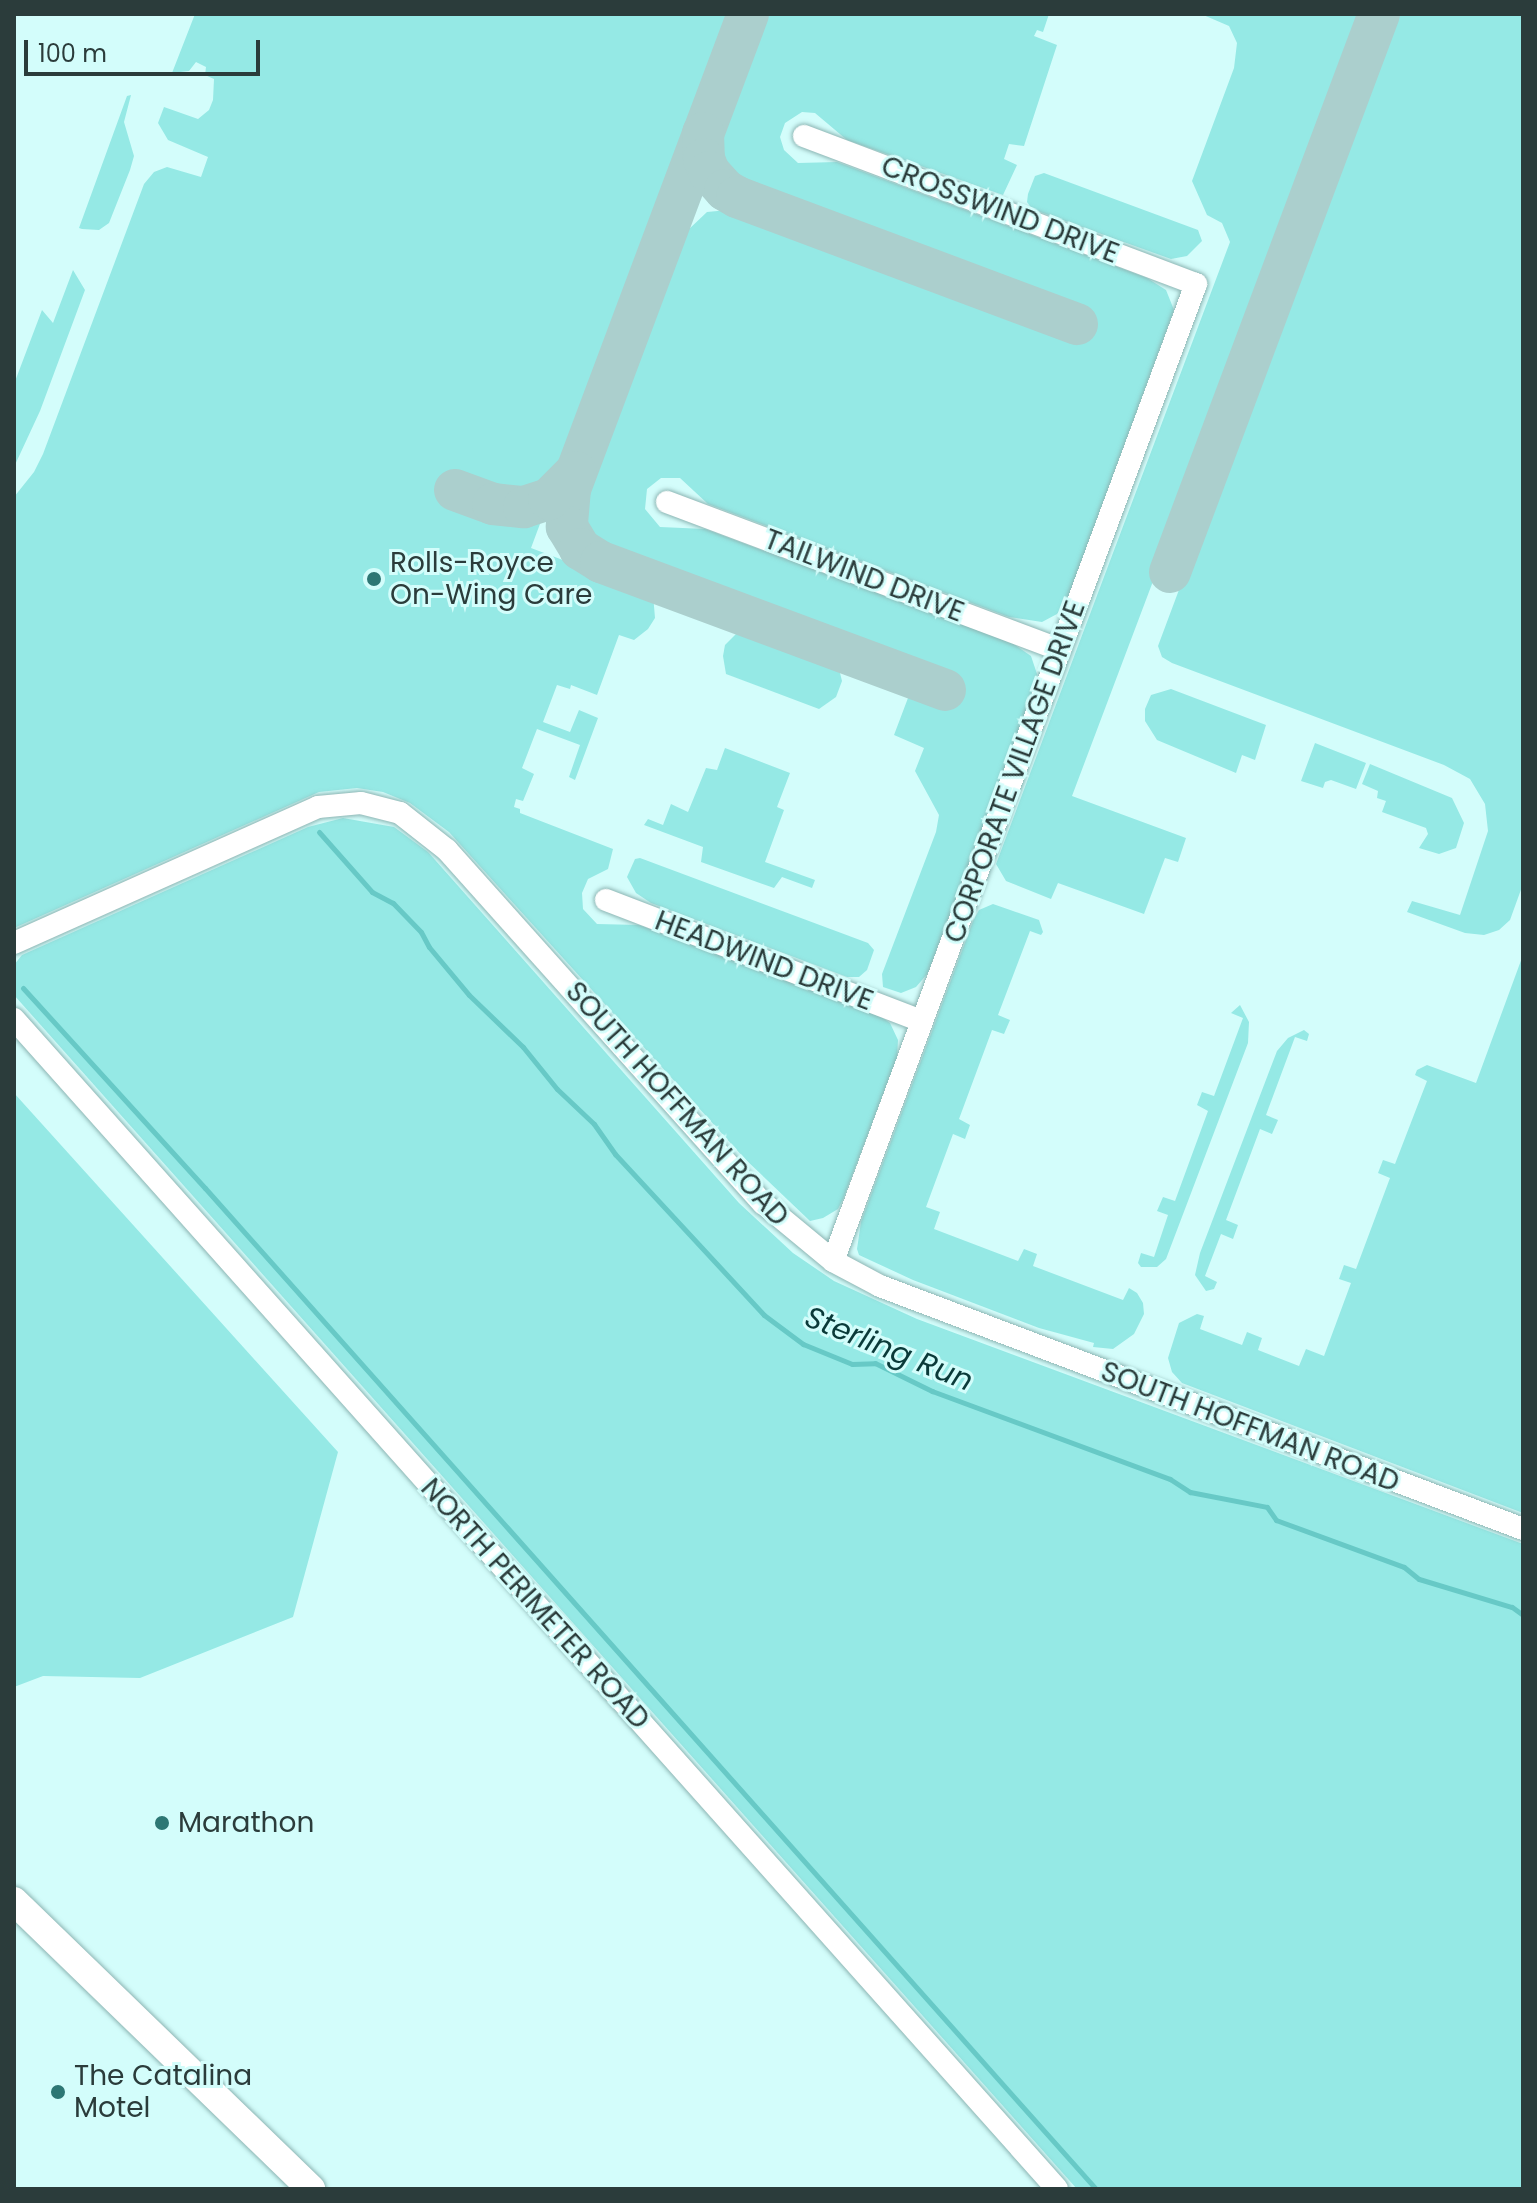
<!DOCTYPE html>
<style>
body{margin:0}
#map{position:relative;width:1537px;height:2203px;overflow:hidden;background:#d3fdfb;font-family:Poppins,sans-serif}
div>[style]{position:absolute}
.green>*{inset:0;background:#95e9e5}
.stream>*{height:5px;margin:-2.5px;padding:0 2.5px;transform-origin:2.5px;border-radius:2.5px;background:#67c9c6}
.taxiway>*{height:42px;margin:-21px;padding:0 21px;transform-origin:21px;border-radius:21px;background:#abcfcd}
.roads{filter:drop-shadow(0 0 2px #8db5b3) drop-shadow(0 0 2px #8db5b3)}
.minor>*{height:22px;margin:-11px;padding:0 11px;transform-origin:11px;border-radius:11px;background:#fff}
.major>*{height:28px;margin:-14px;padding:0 14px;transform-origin:14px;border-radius:14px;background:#fff}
.dots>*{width:22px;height:22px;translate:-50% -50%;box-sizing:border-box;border:4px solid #d3fdfb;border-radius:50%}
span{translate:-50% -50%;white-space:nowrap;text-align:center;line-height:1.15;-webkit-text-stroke:6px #d3fdfb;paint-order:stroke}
.street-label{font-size:28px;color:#2b3c3b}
.poi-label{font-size:28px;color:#2b3c3b}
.left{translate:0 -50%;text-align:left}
.water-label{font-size:30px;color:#0a3a39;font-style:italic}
.frame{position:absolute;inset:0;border:16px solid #2b3c3b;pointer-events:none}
.scale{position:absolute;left:24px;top:40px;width:236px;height:36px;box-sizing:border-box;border:4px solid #2b3c3b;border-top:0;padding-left:10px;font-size:24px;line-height:28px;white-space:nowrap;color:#2b3c3b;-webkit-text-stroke:6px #d3fdfb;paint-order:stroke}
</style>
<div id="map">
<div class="green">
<div style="clip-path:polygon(195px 14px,730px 14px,531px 548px,653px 594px,655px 618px,648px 629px,634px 640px,619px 635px,597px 695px,571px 685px,570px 689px,557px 685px,543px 722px,570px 732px,579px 710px,598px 718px,575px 780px,569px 777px,580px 745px,537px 729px,522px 768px,534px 774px,523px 801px,516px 799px,514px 807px,520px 809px,520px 813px,613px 849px,608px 869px,588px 879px,582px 893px,583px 909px,597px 924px,639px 925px,877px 1014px,890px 1023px,898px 1040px,897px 1058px,843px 1199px,838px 1209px,823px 1218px,810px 1221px,745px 1159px,449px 832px,410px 803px,383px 792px,357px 788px,319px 792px,14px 928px,14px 497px,34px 472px,43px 454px,144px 184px,154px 172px,167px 167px,201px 177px,208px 157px,168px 140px,158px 123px,164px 107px,198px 119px,209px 110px,213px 100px,214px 79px,205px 75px,206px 67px,196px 62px,189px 71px,172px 73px)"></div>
<div style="clip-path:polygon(769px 14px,1049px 14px,1043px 32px,1037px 30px,1034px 36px,1057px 45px,1024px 146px,1009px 144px,1004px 159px,1017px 165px,1003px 195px,847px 140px,815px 113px,802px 112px,785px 123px,780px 137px,784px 150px,798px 163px,837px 162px,1147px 278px,1166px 290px,1174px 310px,1066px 603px,1057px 614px,1042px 622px,1009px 617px,708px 504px,680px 478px,661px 478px,647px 489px,645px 509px,660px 527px,705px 529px,1012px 643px,1031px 656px,1037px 674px,1035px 687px,928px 973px,916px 987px,901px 993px,883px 987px,882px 974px,936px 832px,939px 815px,915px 771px,924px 748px,894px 735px,911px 690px,944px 704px,953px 679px,640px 562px,594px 537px,586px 517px,587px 501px,687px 231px,707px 212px,728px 210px,769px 221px,1083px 338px,1092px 316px,777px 197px,734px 175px,724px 161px,723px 136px)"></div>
<div style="clip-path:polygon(1201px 14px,1367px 14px,1072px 796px,1186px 838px,1178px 862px,1165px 858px,1144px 914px,1058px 883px,1051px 899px,1006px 881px,996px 864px,1230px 242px,1222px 223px,1207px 215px,1192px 181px,1234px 68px,1237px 43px,1229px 26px)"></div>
<div style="clip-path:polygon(1394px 14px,1523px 14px,1523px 884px,1510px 920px,1499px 930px,1484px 935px,1465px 933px,1407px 912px,1412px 901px,1460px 915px,1488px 831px,1485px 804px,1470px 779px,1444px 765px,1172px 663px,1162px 657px,1158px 646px)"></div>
<div style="clip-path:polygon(131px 95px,124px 122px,134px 156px,130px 170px,109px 223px,99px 230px,82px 229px,79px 228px,127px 96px)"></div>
<div style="clip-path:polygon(1044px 173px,1198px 230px,1202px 241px,1187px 256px,1171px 259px,1032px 209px,1027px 202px,1028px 194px,1035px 176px)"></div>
<div style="clip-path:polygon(73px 270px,85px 290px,40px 411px,14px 467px,14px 384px,42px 310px,53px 323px)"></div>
<div style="clip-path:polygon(744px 626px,837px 661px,842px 681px,836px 697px,819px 709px,726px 674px,723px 656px,725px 645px)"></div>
<div style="clip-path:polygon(1171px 689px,1266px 725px,1255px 760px,1242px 755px,1236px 773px,1157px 740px,1145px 721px,1145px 709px,1151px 695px)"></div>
<div style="clip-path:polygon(1315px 743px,1366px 763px,1356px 789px,1331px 780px,1325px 782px,1323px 788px,1301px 781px)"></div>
<div style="clip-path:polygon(725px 748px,790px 773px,777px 807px,784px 810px,765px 862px,815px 880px,812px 888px,782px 877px,774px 888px,701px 862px,703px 847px,644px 825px,648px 819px,663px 825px,671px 804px,688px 812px,706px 768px,717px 770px)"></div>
<div style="clip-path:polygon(1370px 764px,1452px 798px,1464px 823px,1456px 848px,1439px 854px,1419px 848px,1428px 834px,1426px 828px,1382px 812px,1386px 801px,1377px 798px,1378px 791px,1362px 784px)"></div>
<div style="clip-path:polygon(343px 818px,394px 827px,428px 852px,739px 1203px,793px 1253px,834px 1281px,917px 1319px,1523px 1544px,1523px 2189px,1077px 2189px,14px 995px,14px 965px,22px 955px,308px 827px)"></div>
<div style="clip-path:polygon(640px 858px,868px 943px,874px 950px,867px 970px,859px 977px,847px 977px,651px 903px,636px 893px,627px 877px,635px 859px)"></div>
<div style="clip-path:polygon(993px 904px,1039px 920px,1043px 932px,1041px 935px,1030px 931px,998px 1015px,1010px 1020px,1004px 1034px,992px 1030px,959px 1119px,970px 1125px,965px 1139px,953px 1134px,926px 1207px,940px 1212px,934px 1229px,1018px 1261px,1024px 1249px,1037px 1254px,1033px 1266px,1123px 1300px,1129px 1288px,1137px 1293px,1143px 1303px,1144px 1314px,1134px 1334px,1113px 1349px,1093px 1347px,1094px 1343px,1039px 1328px,913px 1280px,859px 1255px,857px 1249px,861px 1222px,973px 921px,979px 910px)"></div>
<div style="clip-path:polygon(1523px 955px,1523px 1513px,1182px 1383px,1172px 1372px,1168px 1358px,1179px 1323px,1197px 1314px,1204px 1316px,1200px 1329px,1242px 1345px,1247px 1332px,1262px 1338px,1258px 1350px,1299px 1366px,1306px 1349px,1324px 1356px,1351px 1283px,1339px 1279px,1344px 1265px,1356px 1269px,1390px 1178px,1378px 1173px,1383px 1160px,1395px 1164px,1427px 1081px,1415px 1075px,1417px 1070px,1427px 1065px,1476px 1083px)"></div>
<div style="clip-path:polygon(1240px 1005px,1249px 1022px,1248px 1043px,1166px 1259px,1157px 1267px,1141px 1267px,1138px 1263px,1141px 1253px,1154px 1257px,1168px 1215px,1157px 1211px,1163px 1197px,1175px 1201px,1208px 1111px,1197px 1105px,1202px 1092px,1214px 1096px,1243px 1018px,1231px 1013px)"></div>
<div style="clip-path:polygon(1304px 1030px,1309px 1034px,1307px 1041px,1295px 1037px,1266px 1115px,1278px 1120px,1272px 1134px,1260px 1129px,1226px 1220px,1238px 1225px,1233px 1239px,1221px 1234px,1205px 1276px,1217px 1282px,1214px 1289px,1206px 1291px,1195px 1275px,1200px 1253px,1277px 1051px,1288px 1038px)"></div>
<div style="clip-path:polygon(14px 1093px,338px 1452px,293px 1617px,140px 1678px,43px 1676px,14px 1687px)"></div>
</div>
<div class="stream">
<div style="left:319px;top:832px;width:80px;rotate:48.5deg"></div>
<div style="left:372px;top:892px;width:24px;rotate:28deg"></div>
<div style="left:393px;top:903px;width:40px;rotate:46deg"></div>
<div style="left:421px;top:932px;width:17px;rotate:62deg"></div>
<div style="left:429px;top:947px;width:62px;rotate:50.2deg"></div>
<div style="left:469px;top:995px;width:75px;rotate:43.9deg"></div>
<div style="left:523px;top:1047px;width:54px;rotate:51deg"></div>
<div style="left:557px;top:1089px;width:51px;rotate:43.4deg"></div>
<div style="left:594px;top:1124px;width:37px;rotate:55deg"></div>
<div style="left:615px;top:1154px;width:219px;rotate:47.2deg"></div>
<div style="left:764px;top:1315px;width:49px;rotate:36.6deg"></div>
<div style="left:803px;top:1344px;width:53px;rotate:22.2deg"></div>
<div style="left:852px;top:1364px;width:23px;rotate:-2deg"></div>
<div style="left:875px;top:1363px;width:64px;rotate:26.2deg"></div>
<div style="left:932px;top:1391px;width:254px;rotate:20.3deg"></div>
<div style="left:1170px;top:1479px;width:24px;rotate:33deg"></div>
<div style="left:1190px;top:1492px;width:78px;rotate:11deg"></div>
<div style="left:1267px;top:1507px;width:16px;rotate:55deg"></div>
<div style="left:1276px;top:1520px;width:136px;rotate:20.2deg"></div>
<div style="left:1404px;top:1567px;width:19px;rotate:39deg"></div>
<div style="left:1419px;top:1579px;width:97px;rotate:16.8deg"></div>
<div style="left:1512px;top:1607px;width:14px;rotate:36deg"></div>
<div style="left:23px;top:988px;width:270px;rotate:47.7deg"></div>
<div style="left:205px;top:1188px;width:1340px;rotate:48.33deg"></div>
</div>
<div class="taxiway">
<div style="left:748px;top:14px;width:507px;rotate:110.54deg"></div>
<div style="left:570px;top:489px;width:38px;rotate:95deg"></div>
<div style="left:567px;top:527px;width:26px;rotate:59deg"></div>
<div style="left:580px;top:549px;width:25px;rotate:32deg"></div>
<div style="left:601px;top:562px;width:367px;rotate:20.4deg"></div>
<div style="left:703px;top:133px;width:26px;rotate:88deg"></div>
<div style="left:704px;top:159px;width:14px;rotate:69deg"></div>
<div style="left:709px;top:172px;width:24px;rotate:48deg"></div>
<div style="left:725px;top:190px;width:14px;rotate:30deg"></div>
<div style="left:737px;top:197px;width:363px;rotate:20.5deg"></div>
<div style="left:455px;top:490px;width:40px;rotate:20.2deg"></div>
<div style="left:493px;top:504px;width:31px;rotate:6deg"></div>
<div style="left:524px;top:507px;width:26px;rotate:-18deg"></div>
<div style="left:549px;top:499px;width:38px;rotate:-45deg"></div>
<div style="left:1170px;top:572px;width:596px;rotate:-69.47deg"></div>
</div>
<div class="roads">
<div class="minor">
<div style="left:804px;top:136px;width:419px;rotate:20.7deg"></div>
<div style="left:1196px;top:284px;width:1042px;rotate:110.38deg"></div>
<div style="left:667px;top:502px;width:420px;rotate:20.6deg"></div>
<div style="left:606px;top:900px;width:338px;rotate:21deg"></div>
<div style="left:14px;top:943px;width:333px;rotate:-24.1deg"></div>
<div style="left:318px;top:807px;width:43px;rotate:-5.3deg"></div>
<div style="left:361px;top:803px;width:40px;rotate:14.4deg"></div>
<div style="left:400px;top:813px;width:60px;rotate:38.2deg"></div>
<div style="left:447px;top:850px;width:474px;rotate:48.2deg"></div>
<div style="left:763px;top:1203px;width:91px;rotate:39.6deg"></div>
<div style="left:833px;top:1261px;width:53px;rotate:28deg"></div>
<div style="left:880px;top:1286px;width:687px;rotate:20.7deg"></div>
<div style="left:14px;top:1019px;width:1567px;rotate:48.28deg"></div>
</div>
<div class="major">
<div style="left:14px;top:1901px;width:414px;rotate:44.1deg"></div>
</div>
</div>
<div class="dots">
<div style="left:374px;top:579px;background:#2d7774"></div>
<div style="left:162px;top:1823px;background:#2d7774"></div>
<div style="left:58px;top:2092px;background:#2d7774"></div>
</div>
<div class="street-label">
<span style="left:1000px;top:210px;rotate:21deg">CROSSWIND DRIVE</span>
<span style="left:864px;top:576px;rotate:21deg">TAILWIND DRIVE</span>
<span style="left:1015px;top:772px;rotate:-70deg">CORPORATE VILLAGE DRIVE</span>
<span style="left:764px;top:961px;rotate:21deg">HEADWIND DRIVE</span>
<span style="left:677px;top:1104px;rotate:48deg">SOUTH HOFFMAN ROAD</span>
<span style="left:1250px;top:1427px;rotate:21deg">SOUTH HOFFMAN ROAD</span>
<span style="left:535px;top:1604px;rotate:48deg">NORTH PERIMETER ROAD</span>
</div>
<div class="poi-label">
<span class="left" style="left:390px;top:579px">Rolls-Royce<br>On-Wing Care</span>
<span class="left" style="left:178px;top:1823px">Marathon</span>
<span class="left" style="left:74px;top:2092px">The Catalina<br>Motel</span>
</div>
<div class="water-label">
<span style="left:889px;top:1349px;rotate:22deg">Sterling Run</span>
</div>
<div class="frame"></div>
<div class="scale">100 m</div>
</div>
